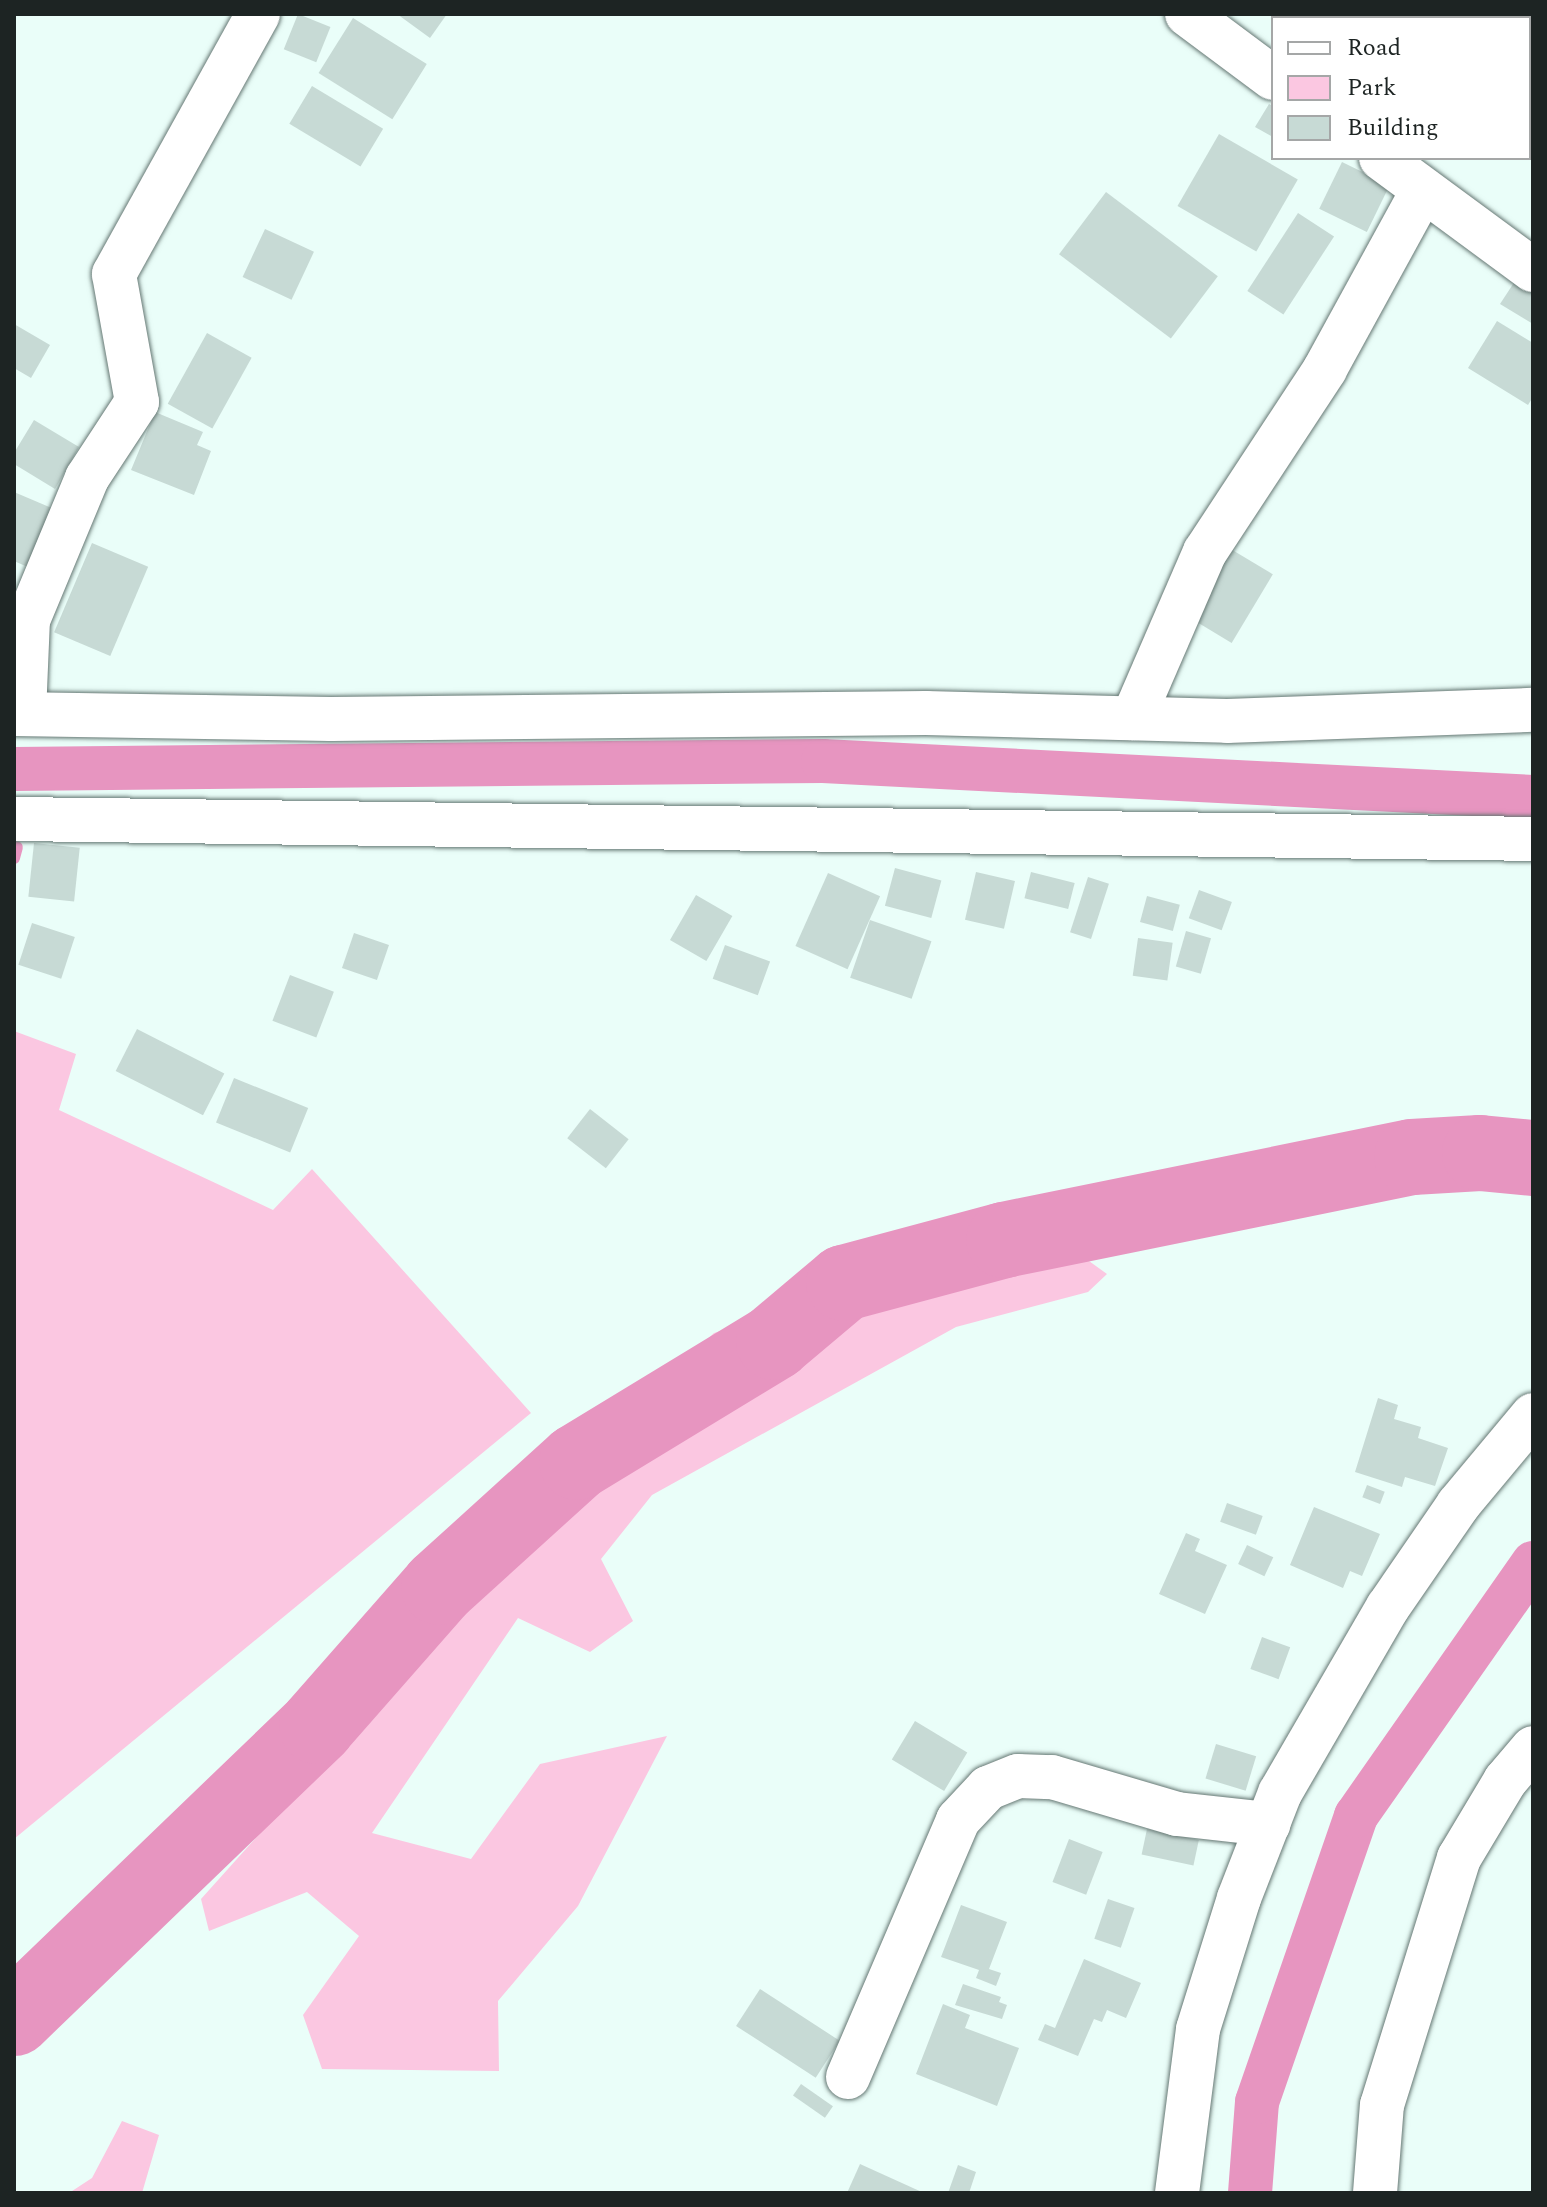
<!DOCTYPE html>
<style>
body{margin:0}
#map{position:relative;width:1547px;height:2207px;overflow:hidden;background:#eafef9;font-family:Spectral,serif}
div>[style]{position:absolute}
.green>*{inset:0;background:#fbc7e1}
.stream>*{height:12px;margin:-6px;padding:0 6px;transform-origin:6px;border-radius:6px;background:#e795c0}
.canal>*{height:44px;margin:-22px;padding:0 22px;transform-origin:22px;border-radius:22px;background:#e795c0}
.river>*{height:76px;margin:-38px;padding:0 38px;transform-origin:38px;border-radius:38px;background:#e795c0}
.building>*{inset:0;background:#c7dad5;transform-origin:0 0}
.roads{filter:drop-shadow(0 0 2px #657773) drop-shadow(0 0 2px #657773)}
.minor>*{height:44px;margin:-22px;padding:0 22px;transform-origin:22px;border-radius:22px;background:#fff}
span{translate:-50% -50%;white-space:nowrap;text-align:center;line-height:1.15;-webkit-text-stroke:6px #fff;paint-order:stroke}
.frame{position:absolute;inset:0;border:16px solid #1d2423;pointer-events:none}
.legend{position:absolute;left:1271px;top:16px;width:260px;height:144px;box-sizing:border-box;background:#fff;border:2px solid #a5a7a7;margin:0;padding:10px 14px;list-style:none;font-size:24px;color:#1d2423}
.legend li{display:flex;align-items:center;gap:16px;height:40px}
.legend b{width:40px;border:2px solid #a5a7a7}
</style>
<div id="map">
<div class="green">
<div style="clip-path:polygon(14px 1031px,76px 1054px,59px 1110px,273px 1210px,312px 1169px,531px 1413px,14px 1839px)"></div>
<div style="clip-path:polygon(1064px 1243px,1107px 1274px,1088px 1292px,956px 1327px,652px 1495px,601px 1559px,633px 1621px,590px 1652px,518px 1618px,372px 1833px,471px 1859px,540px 1764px,667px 1736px,578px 1906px,498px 2001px,499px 2071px,322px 2069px,303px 2015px,359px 1936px,307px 1892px,209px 1931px,201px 1899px,483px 1585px,602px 1436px,714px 1333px,818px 1299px)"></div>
<div style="clip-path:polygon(122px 2121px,159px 2135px,142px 2193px,69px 2193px,92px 2178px)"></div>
</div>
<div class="stream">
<div style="left:14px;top:858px;width:11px;rotate:-75deg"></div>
</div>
<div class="canal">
<div style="left:14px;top:769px;width:809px;rotate:-0.57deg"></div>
<div style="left:823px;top:761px;width:711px;rotate:2.9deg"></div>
<div style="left:1250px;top:2193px;width:91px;rotate:-85.6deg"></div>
<div style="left:1257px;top:2102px;width:303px;rotate:-70.9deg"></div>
<div style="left:1356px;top:1816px;width:309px;rotate:-55deg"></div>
</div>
<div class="river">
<div style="left:14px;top:2018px;width:421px;rotate:-43.9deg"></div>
<div style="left:317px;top:1726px;width:185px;rotate:-48.7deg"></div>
<div style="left:439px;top:1587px;width:186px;rotate:-42.2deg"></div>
<div style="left:577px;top:1462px;width:231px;rotate:-31.3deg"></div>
<div style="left:774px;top:1342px;width:92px;rotate:-40.1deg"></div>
<div style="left:844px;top:1283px;width:166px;rotate:-15deg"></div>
<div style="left:1004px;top:1240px;width:416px;rotate:-11.5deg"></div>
<div style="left:1412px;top:1157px;width:68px;rotate:-3.4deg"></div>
<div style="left:1480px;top:1153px;width:53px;rotate:5.4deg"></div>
</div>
<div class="building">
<div style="left:298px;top:14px;width:35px;height:38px;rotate:22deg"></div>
<div style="clip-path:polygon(397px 14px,447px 14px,430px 38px)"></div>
<div style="left:353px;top:18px;width:87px;height:65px;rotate:32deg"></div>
<div style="left:312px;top:86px;width:83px;height:44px;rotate:31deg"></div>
<div style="clip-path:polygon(1269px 104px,1273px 106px,1273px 137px,1255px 127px)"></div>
<div style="left:1219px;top:134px;width:91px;height:83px;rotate:30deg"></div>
<div style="left:1342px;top:162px;width:53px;height:52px;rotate:26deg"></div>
<div style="left:1106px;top:192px;width:140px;height:78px;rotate:37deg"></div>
<div style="left:1298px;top:213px;width:43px;height:93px;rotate:33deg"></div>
<div style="left:265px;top:229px;width:54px;height:53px;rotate:25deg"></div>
<div style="clip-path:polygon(1517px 278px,1533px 288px,1533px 324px,1500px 304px)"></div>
<div style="clip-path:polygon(1497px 321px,1533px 343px,1533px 397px,1528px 405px,1468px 368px)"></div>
<div style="clip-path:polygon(14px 324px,50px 345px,31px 378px,14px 368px)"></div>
<div style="left:207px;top:333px;width:51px;height:81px;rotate:29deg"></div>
<div style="clip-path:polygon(155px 412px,203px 432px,197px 445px,211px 451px,194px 495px,131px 470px)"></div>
<div style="clip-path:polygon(34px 420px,79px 447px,55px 489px,14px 464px,14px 453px)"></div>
<div style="clip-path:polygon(14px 492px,54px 509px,30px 568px,14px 561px)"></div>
<div style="left:92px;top:543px;width:61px;height:97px;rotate:23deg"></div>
<div style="left:1224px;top:545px;width:57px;height:80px;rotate:31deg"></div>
<div style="left:34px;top:843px;width:46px;height:54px;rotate:6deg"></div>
<div style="left:895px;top:868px;width:48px;height:39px;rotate:15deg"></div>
<div style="left:976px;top:872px;width:40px;height:49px;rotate:13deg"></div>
<div style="left:1031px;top:872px;width:45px;height:27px;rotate:14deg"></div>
<div style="left:828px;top:873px;width:57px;height:80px;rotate:24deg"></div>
<div style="left:1088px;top:877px;width:22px;height:58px;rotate:18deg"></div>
<div style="left:1199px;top:890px;width:35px;height:30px;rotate:20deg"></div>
<div style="left:696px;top:895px;width:42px;height:52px;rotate:30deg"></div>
<div style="left:1147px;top:896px;width:34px;height:27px;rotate:15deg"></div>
<div style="left:870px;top:920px;width:65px;height:61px;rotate:19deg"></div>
<div style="left:32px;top:923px;width:45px;height:44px;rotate:18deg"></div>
<div style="left:1186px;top:931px;width:26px;height:37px;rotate:16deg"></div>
<div style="left:354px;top:933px;width:37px;height:37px;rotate:19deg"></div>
<div style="left:1138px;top:938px;width:35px;height:38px;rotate:8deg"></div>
<div style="left:725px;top:945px;width:48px;height:36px;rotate:20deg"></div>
<div style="left:290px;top:975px;width:47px;height:49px;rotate:21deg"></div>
<div style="left:137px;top:1029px;width:98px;height:47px;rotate:27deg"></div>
<div style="left:234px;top:1078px;width:80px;height:48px;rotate:22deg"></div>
<div style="left:590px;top:1109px;width:49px;height:37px;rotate:38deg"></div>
<div style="clip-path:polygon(1378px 1398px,1398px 1405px,1394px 1419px,1421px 1427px,1418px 1438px,1448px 1448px,1435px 1486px,1405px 1477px,1402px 1487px,1355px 1472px)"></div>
<div style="left:1367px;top:1485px;width:19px;height:13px;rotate:21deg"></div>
<div style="left:1227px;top:1503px;width:38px;height:20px;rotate:20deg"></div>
<div style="clip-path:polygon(1314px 1507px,1380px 1534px,1362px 1576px,1350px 1571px,1343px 1588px,1290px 1565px)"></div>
<div style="clip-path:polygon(1186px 1533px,1200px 1539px,1195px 1551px,1227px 1565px,1205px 1614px,1159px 1594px)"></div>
<div style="left:1247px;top:1545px;width:29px;height:21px;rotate:25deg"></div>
<div style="left:1262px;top:1637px;width:30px;height:34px;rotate:20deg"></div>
<div style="left:915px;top:1721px;width:61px;height:45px;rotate:31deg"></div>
<div style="left:1216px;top:1744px;width:42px;height:36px;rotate:17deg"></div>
<div style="left:1147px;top:1829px;width:53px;height:26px;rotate:12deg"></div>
<div style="left:1069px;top:1839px;width:36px;height:46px;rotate:21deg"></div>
<div style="left:1108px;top:1899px;width:28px;height:42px;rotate:19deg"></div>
<div style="clip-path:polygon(961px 1905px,1007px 1922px,989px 1969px,1001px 1973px,996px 1986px,976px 1978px,979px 1970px,941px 1957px)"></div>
<div style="clip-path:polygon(1084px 1959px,1141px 1983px,1126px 2018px,1107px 2010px,1102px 2022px,1094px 2019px,1078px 2056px,1038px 2040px,1045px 2024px,1055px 2028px)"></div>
<div style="clip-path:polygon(963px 1984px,1001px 1997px,999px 2002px,1007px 2005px,1002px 2019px,955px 2005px)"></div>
<div style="left:760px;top:1989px;width:95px;height:44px;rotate:33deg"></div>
<div style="clip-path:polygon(943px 2004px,970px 2015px,965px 2028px,1019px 2048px,997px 2106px,916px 2074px)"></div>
<div style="left:801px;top:2084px;width:39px;height:14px;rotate:35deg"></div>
<div style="clip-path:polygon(860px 2164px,924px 2193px,847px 2193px)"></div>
<div style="clip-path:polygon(958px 2165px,976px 2172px,969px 2193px,948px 2193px)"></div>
</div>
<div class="roads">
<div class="minor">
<div style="left:1187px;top:14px;width:107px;rotate:36.7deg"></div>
<div style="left:1381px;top:158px;width:189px;rotate:36.4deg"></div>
<div style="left:14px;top:714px;width:317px;rotate:0.9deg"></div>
<div style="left:331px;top:719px;width:595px;rotate:-0.58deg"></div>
<div style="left:926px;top:713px;width:301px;rotate:1.5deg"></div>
<div style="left:1227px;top:721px;width:306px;rotate:-2.1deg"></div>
<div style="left:24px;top:714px;width:94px;rotate:-87.6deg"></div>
<div style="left:28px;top:620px;width:154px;rotate:-67.4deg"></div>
<div style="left:87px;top:478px;width:91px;rotate:-56.7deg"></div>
<div style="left:137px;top:402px;width:130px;rotate:-100.2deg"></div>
<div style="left:114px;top:274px;width:297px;rotate:-61deg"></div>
<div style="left:1133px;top:718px;width:181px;rotate:-66.6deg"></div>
<div style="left:1205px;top:552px;width:219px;rotate:-56.7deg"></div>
<div style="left:1325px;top:369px;width:204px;rotate:-61.3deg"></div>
<div style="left:14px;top:819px;width:1519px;rotate:0.75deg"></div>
<div style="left:848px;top:2077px;width:280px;rotate:-66.8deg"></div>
<div style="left:958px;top:1820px;width:44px;rotate:-46.8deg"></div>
<div style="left:988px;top:1788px;width:32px;rotate:-22deg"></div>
<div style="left:1018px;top:1776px;width:34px;rotate:2deg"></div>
<div style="left:1052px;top:1777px;width:130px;rotate:16.5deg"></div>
<div style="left:1177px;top:1814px;width:92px;rotate:6.3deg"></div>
<div style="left:1177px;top:2193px;width:165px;rotate:-82.7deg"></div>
<div style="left:1198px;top:2029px;width:137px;rotate:-72.6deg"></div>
<div style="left:1239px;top:1898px;width:113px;rotate:-68.7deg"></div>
<div style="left:1280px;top:1793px;width:215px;rotate:-59.9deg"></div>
<div style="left:1388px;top:1607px;width:124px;rotate:-55.5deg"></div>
<div style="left:1458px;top:1505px;width:117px;rotate:-50.2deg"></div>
<div style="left:1375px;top:2193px;width:88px;rotate:-85.5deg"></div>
<div style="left:1382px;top:2105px;width:259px;rotate:-72.7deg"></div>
<div style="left:1459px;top:1858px;width:90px;rotate:-59.1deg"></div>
<div style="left:1505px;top:1781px;width:43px;rotate:-49.7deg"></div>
</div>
</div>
<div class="frame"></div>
<ul class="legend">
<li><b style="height:10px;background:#fff"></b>Road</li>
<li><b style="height:22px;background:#fbc7e1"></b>Park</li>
<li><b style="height:22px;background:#c7dad5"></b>Building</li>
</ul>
</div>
